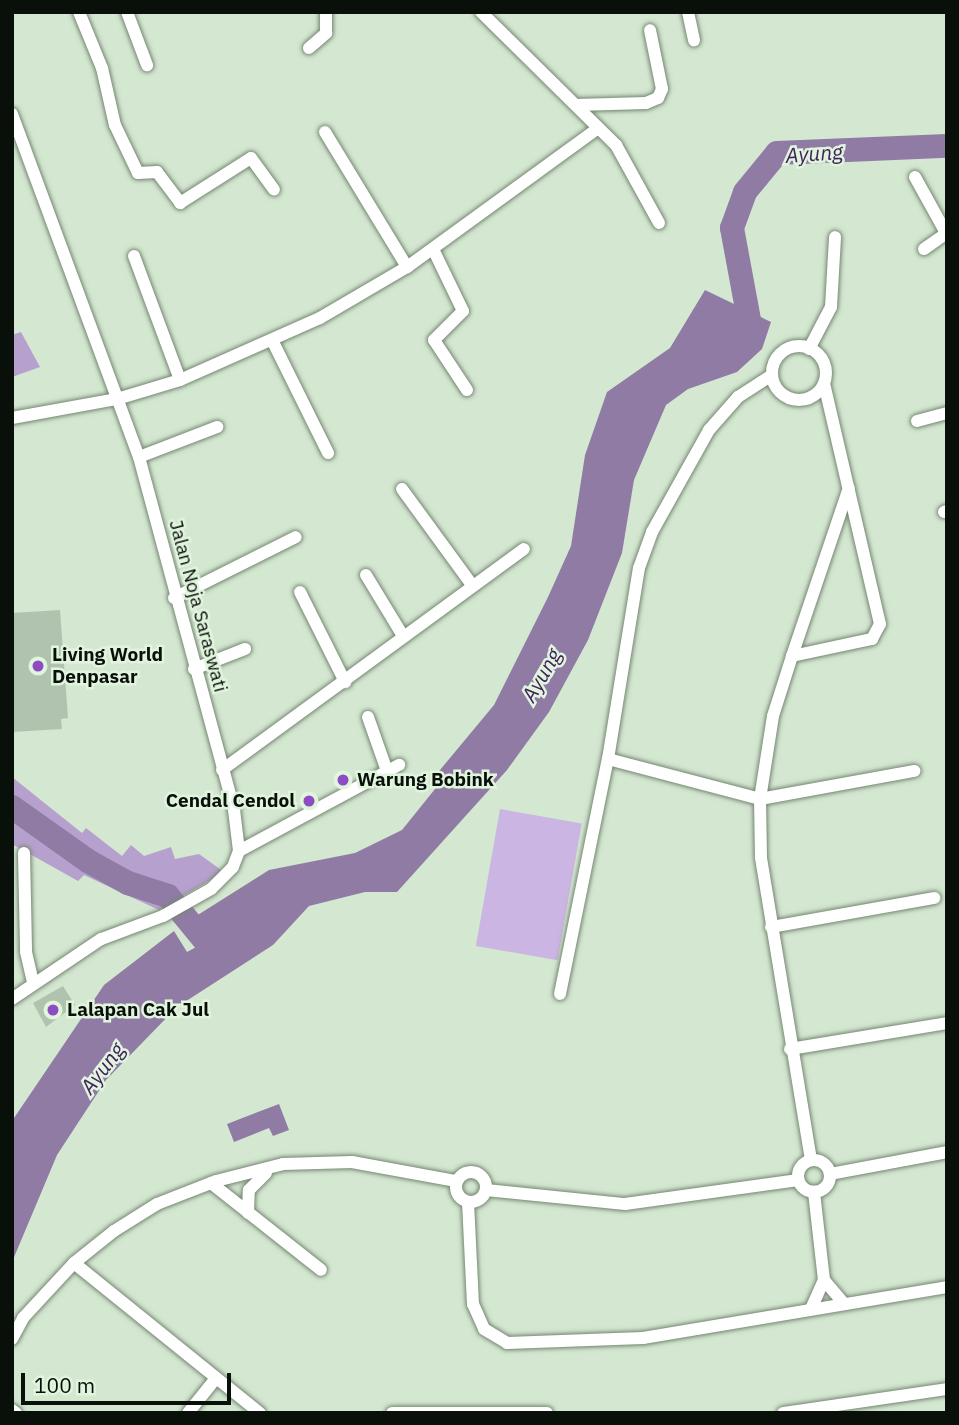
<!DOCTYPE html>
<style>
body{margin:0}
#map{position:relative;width:959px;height:1425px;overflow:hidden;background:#d4e7d1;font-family:"IBM Plex Sans",sans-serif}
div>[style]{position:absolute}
.green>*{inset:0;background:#cbb5e2;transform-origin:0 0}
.forest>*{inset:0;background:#b6a0cd}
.water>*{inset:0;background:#907ba5}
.river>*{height:24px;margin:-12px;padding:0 12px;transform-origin:12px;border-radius:12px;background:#907ba5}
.building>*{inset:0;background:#b0c3ae}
.roads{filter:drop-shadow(0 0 2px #758772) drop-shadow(0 0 2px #758772)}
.minor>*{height:12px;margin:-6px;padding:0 6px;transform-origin:6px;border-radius:6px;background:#fff}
.minor>.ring{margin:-6px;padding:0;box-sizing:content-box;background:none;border:12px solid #fff;border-radius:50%}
.dots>*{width:19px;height:19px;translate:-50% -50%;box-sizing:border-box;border:4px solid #e1f4de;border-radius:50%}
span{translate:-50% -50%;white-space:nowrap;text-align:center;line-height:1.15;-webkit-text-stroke:5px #e1f4de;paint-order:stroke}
.street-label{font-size:19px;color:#091009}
.poi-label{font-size:19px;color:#091009;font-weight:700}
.left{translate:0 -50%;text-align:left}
.right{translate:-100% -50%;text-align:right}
.water-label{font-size:21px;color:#41235a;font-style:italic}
.frame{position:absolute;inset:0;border:14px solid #091009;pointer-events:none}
.scale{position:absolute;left:21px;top:1373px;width:210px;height:32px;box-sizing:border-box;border:4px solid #091009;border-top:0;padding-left:9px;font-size:21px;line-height:24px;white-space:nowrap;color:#091009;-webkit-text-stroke:5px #e1f4de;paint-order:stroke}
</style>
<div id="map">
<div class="green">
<div style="left:500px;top:809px;width:83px;height:139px;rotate:10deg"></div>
</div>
<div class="forest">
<div style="clip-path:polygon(21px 332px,40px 367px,12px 377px,12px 335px)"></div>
<div style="clip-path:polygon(12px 777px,82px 833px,86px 828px,122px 856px,131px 845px,144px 856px,171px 847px,175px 859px,199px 854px,224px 872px,159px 910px,84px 875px,78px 881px,12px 844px)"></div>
</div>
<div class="water">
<div style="clip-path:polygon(705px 290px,771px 322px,762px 349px,737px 372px,688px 389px,666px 405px,634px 480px,622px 553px,588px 640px,549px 712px,507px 770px,397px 892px,365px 892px,309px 906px,273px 945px,177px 1007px,106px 1080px,57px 1155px,12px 1262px,12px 1121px,104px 985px,174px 931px,187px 952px,198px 946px,185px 923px,269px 870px,355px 853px,402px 830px,439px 784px,435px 776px,494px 705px,548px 597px,571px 546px,585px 455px,607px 392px,670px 348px)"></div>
<div style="clip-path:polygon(279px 1104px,289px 1130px,273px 1136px,269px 1128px,234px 1142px,227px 1124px)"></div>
</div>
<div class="river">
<div style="left:749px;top:340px;width:5px;rotate:-53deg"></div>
<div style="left:752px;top:336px;width:110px;rotate:-100.5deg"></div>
<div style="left:732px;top:228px;width:38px;rotate:-70deg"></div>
<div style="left:745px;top:192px;width:50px;rotate:-50.6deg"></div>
<div style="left:777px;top:153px;width:170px;rotate:-2.4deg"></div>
<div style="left:12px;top:807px;width:93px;rotate:35.4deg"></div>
<div style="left:88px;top:861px;width:46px;rotate:28.8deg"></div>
<div style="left:128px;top:883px;width:42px;rotate:18deg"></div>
<div style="left:168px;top:896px;width:65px;rotate:50.6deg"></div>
</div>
<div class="building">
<div style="clip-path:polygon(60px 610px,68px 718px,61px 719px,62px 729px,12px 732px,12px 613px)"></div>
<div style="clip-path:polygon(63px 986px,75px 1005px,46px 1027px,33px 1003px)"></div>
</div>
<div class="roads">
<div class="minor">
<div style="left:79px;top:12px;width:61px;rotate:67.7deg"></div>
<div style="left:102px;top:68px;width:58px;rotate:77.2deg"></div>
<div style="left:115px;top:125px;width:53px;rotate:64.4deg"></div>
<div style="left:138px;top:173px;width:19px;rotate:-3deg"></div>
<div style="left:157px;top:172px;width:39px;rotate:53deg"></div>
<div style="left:180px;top:203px;width:84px;rotate:-32.4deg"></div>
<div style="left:251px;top:158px;width:39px;rotate:54deg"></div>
<div style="left:127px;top:12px;width:57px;rotate:69.3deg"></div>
<div style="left:481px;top:12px;width:190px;rotate:44.6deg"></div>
<div style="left:616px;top:145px;width:89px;rotate:61.1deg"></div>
<div style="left:688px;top:12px;width:29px;rotate:78deg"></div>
<div style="left:309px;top:48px;width:23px;rotate:-41deg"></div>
<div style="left:326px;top:33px;width:21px;rotate:-90deg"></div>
<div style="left:576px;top:105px;width:70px;rotate:-1.6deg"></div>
<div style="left:646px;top:103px;width:13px;rotate:-23deg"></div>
<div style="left:658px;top:98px;width:10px;rotate:-66deg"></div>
<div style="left:662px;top:89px;width:60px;rotate:-101.5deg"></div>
<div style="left:12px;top:114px;width:366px;rotate:69.7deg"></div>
<div style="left:139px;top:457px;width:366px;rotate:74.9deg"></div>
<div style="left:234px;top:810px;width:41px;rotate:83deg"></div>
<div style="left:239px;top:851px;width:17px;rotate:111deg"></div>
<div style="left:233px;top:867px;width:31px;rotate:135deg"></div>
<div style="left:211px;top:889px;width:55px;rotate:150.6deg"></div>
<div style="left:163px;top:916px;width:66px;rotate:159.6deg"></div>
<div style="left:101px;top:939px;width:107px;rotate:146deg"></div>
<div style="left:325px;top:132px;width:158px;rotate:58.7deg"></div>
<div style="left:915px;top:177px;width:64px;rotate:61deg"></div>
<div style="left:433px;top:249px;width:69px;rotate:64.2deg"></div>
<div style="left:463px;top:311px;width:41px;rotate:135deg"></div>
<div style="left:434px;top:340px;width:60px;rotate:56.6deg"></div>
<div style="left:924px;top:249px;width:28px;rotate:-35deg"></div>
<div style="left:134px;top:256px;width:132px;rotate:69.6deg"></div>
<div style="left:273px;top:342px;width:124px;rotate:63.6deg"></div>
<div class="ring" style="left:772px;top:346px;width:42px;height:42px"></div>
<div style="left:809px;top:349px;width:47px;rotate:-62.4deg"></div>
<div style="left:831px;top:307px;width:70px;rotate:-86.7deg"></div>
<div style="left:12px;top:418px;width:107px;rotate:-10.3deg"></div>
<div style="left:117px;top:399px;width:66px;rotate:-16.8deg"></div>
<div style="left:180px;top:380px;width:153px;rotate:-23.9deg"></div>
<div style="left:320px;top:318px;width:101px;rotate:-30.4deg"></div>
<div style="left:407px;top:267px;width:236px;rotate:-36deg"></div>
<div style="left:917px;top:421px;width:31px;rotate:-15deg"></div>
<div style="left:139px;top:457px;width:84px;rotate:-21deg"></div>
<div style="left:402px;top:489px;width:119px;rotate:53.9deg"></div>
<div style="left:944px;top:512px;width:3px;rotate:-18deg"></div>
<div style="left:366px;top:575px;width:71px;rotate:58.8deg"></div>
<div style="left:300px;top:592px;width:101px;rotate:63.4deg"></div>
<div style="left:174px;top:598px;width:136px;rotate:-26.6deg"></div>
<div style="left:792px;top:656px;width:177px;rotate:-71.3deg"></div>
<div style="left:194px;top:669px;width:55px;rotate:-21.4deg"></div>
<div style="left:368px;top:717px;width:57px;rotate:70.6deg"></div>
<div style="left:608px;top:759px;width:157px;rotate:14.7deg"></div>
<div style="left:760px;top:799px;width:157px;rotate:-10.3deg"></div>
<div style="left:222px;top:770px;width:374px;rotate:-36.2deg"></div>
<div style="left:239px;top:851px;width:182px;rotate:-28.3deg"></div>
<div style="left:24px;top:853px;width:99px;rotate:88.8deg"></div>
<div style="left:26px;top:952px;width:32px;rotate:77deg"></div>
<div style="left:771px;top:927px;width:166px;rotate:-10.1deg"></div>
<div style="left:560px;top:994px;width:240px;rotate:-78.5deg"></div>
<div style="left:608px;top:759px;width:193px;rotate:-80.8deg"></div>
<div style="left:639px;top:568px;width:38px;rotate:-70deg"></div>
<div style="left:652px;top:532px;width:117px;rotate:-60.8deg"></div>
<div style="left:709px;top:430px;width:44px;rotate:-48.7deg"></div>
<div style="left:738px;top:397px;width:40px;rotate:-32.9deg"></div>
<div style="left:790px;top:1049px;width:159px;rotate:-9.4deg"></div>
<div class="ring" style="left:798px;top:1160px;width:20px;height:20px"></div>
<div style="left:811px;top:1160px;width:307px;rotate:-99.4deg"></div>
<div style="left:761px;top:857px;width:58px;rotate:-91deg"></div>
<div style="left:760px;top:799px;width:84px;rotate:-81.1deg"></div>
<div style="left:773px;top:716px;width:63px;rotate:-72.4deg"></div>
<div style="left:792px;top:656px;width:82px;rotate:-12deg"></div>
<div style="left:872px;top:639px;width:17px;rotate:-62deg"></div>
<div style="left:880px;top:624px;width:247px;rotate:-103.1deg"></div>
<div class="ring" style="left:456px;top:1172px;width:18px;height:18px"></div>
<div style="left:830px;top:1174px;width:119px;rotate:-10.6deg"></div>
<div style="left:211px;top:1183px;width:140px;rotate:38.3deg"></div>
<div style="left:486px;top:1190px;width:140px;rotate:5.8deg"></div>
<div style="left:625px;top:1204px;width:175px;rotate:-7.9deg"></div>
<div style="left:468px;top:1202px;width:102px;rotate:87.2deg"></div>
<div style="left:473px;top:1304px;width:27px;rotate:66deg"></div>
<div style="left:484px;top:1329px;width:27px;rotate:31deg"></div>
<div style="left:507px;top:1343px;width:136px;rotate:-2.1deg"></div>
<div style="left:643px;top:1338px;width:308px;rotate:-9.5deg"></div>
<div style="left:248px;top:1213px;width:23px;rotate:-88deg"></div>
<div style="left:249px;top:1190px;width:24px;rotate:-45deg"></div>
<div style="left:74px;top:1263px;width:239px;rotate:38.9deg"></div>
<div style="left:824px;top:1280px;width:30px;rotate:50deg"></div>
<div style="left:811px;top:1309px;width:32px;rotate:-66deg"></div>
<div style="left:824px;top:1280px;width:89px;rotate:-96.5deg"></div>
<div style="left:12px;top:1339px;width:24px;rotate:-62deg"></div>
<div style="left:23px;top:1318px;width:75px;rotate:-47.2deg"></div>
<div style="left:74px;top:1263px;width:51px;rotate:-38.7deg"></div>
<div style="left:114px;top:1231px;width:51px;rotate:-32.1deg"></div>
<div style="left:157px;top:1204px;width:63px;rotate:-21.3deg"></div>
<div style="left:216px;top:1181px;width:69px;rotate:-14.2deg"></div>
<div style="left:283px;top:1164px;width:69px;rotate:-1.7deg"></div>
<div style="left:352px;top:1162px;width:106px;rotate:10.4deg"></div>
<div style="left:12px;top:1410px;width:5px;rotate:37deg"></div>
<div style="left:188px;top:1413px;width:45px;rotate:-51.3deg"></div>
<div style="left:392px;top:1413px;width:155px"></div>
<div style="left:783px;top:1413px;width:166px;rotate:-8.3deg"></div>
</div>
</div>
<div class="dots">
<div style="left:38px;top:666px;background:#8d4cc1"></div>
<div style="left:343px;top:780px;background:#8d4cc1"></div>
<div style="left:309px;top:801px;background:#8d4cc1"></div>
<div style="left:53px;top:1010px;background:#8d4cc1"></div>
</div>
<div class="street-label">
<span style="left:198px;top:606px;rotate:75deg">Jalan Noja Saraswati</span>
</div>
<div class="poi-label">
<span class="left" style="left:52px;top:666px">Living World<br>Denpasar</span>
<span class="left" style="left:357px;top:780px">Warung Bobink</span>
<span class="right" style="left:295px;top:801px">Cendal Cendol</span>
<span class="left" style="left:67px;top:1010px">Lalapan Cak Jul</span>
</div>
<div class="water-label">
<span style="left:814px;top:153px;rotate:-4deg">Ayung</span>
<span style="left:541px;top:675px;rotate:-60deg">Ayung</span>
<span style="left:102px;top:1068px;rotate:-53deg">Ayung</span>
</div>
<div class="frame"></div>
<div class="scale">100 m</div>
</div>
